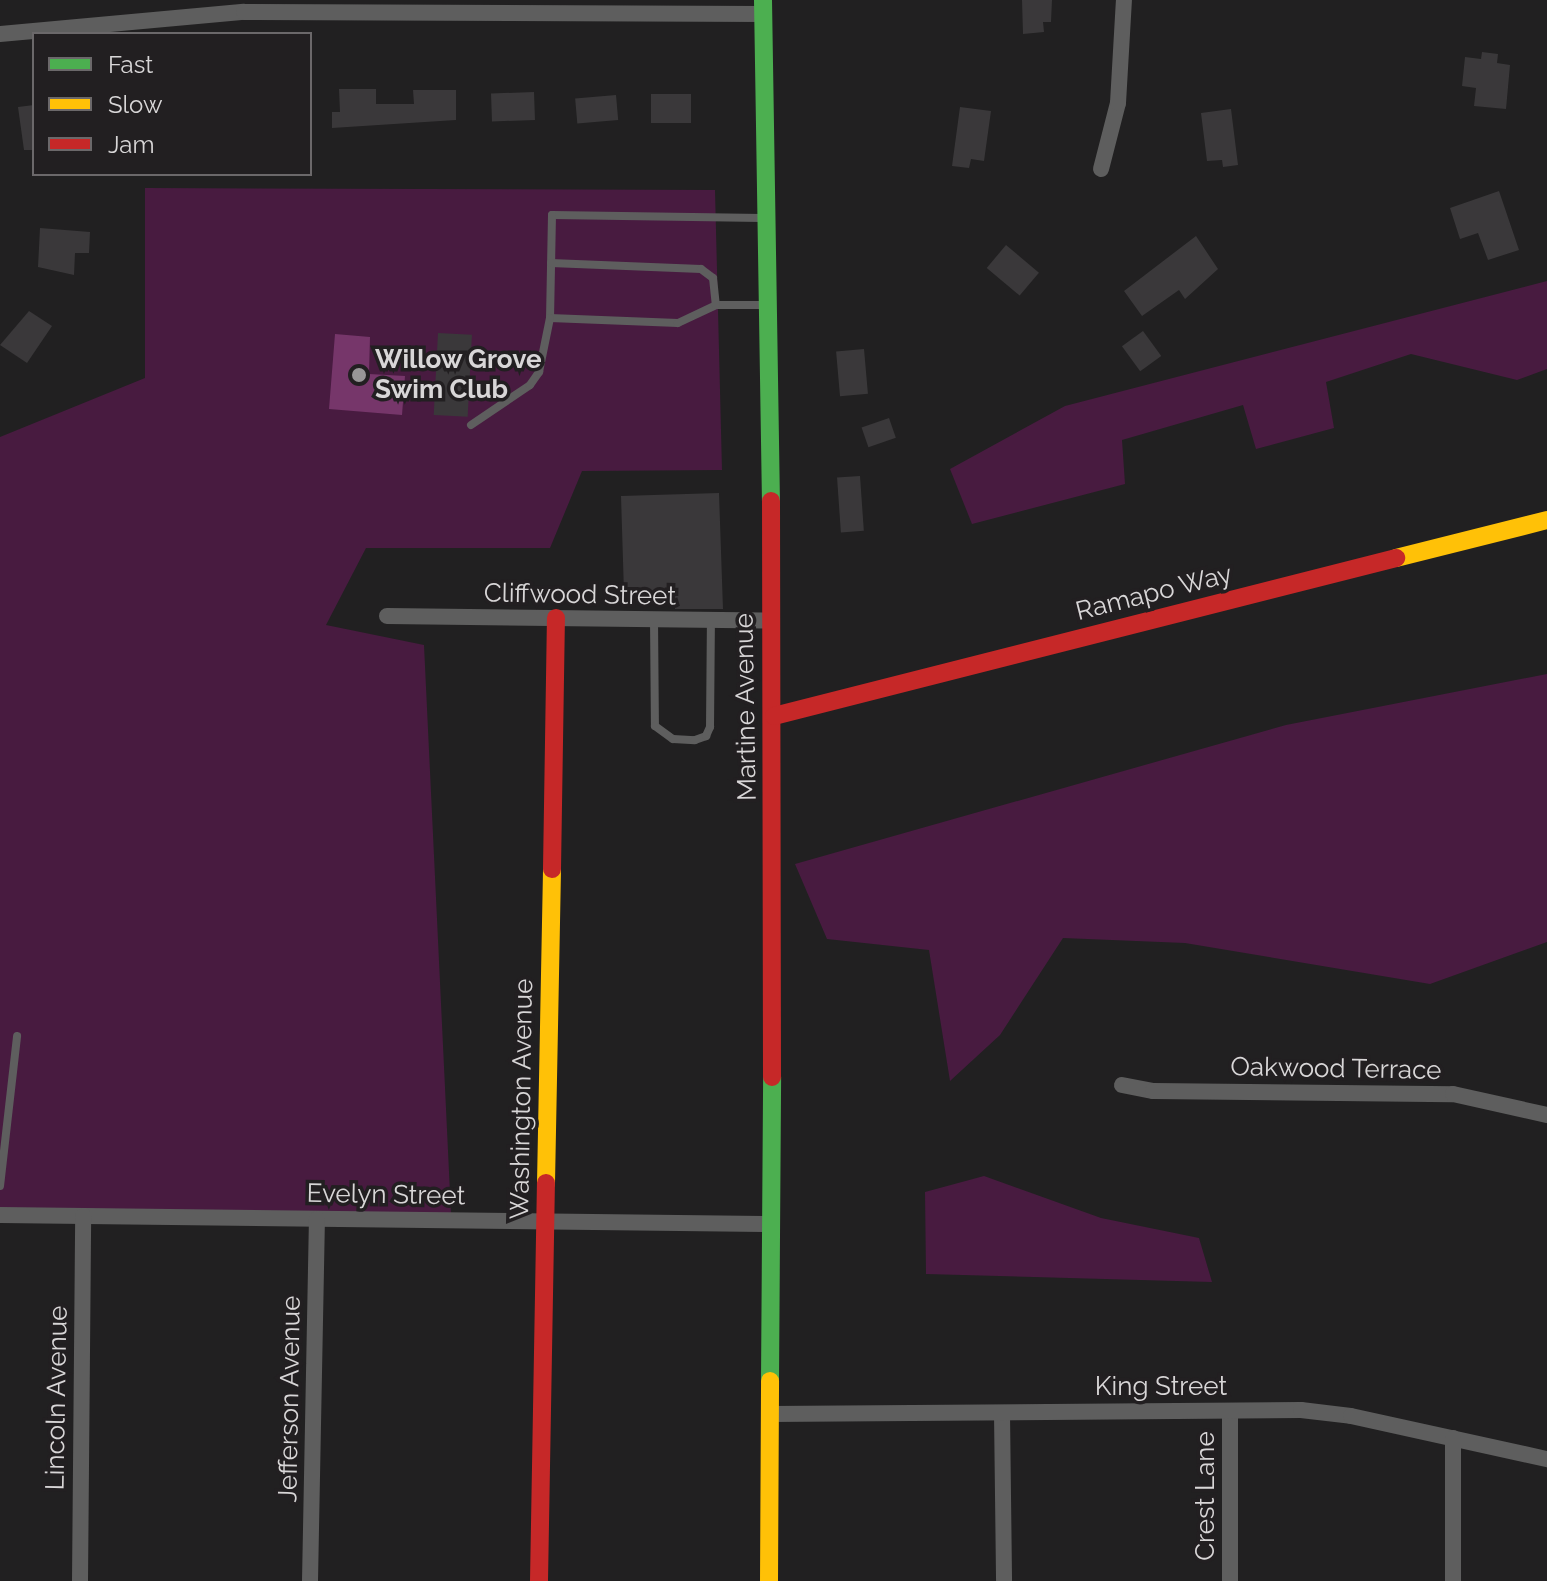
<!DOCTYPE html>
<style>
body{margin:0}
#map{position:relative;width:1547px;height:1581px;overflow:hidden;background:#212021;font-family:Raleway,sans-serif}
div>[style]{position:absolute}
.green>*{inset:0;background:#481b40}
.water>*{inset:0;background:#76366a}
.building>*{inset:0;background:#3a383a;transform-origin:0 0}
.lane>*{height:8px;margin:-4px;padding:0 4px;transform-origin:4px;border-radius:4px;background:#5e5e5e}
.street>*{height:16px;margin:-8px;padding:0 8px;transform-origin:8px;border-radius:8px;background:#5e5e5e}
.fast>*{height:18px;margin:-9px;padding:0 9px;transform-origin:9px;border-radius:9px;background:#4caf50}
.slow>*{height:18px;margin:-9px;padding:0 9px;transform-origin:9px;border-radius:9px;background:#ffc107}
.jam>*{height:18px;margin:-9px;padding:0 9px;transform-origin:9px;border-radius:9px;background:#c62828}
.dots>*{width:22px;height:22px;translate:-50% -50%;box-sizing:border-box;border:4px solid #221f21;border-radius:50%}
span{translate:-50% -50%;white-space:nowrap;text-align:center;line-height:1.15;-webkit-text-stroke:7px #221f21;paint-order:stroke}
.poi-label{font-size:26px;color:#d8d6d7;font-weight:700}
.left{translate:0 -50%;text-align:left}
.street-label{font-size:26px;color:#d8d6d7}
.legend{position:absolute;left:32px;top:32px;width:280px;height:144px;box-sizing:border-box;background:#221f21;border:2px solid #6b686a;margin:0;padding:10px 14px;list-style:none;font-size:24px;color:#d8d6d7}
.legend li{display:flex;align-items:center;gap:16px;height:40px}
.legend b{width:40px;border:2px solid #6b686a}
</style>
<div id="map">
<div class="green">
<div style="clip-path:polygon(145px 188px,715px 190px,722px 470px,582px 471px,550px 548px,366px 548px,326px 625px,424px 645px,451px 1214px,0 1214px,0 437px,145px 378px)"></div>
<div style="clip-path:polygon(1547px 281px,1547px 369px,1517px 380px,1411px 354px,1326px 382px,1334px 428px,1256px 449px,1243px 405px,1122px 440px,1125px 484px,972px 524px,950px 469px,1065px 406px)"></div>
<div style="clip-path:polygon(1547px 674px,1547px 942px,1430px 984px,1185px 943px,1063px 938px,1000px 1035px,950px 1081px,929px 950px,827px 939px,795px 864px,1286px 725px)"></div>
<div style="clip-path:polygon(984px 1176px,1101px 1218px,1199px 1238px,1212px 1282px,926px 1274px,925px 1192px)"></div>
</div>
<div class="water">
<div style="clip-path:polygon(335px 334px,370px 337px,369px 374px,405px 376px,402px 415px,329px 409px)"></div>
</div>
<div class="building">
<div style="clip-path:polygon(1022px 0,1052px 0,1051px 22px,1043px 22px,1044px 32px,1023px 34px)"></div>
<div style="clip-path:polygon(1482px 52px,1498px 54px,1497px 63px,1510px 65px,1506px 109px,1474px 106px,1476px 88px,1462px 86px,1465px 57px,1481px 59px)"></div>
<div style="clip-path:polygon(339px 89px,376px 89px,376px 104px,414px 104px,413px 90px,456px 90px,456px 120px,332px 128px,332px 112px,340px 112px)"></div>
<div style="left:534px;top:92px;width:28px;height:43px;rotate:88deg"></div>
<div style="left:651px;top:94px;width:40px;height:29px"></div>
<div style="left:616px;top:95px;width:25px;height:41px;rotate:85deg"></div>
<div style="clip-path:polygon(34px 105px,34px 150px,24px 150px,18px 107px)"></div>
<div style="clip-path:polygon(960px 107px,991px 111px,984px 161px,971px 159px,969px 168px,952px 166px)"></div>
<div style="clip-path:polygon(1231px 109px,1238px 165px,1223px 167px,1222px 160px,1207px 161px,1201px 113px)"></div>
<div style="clip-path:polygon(1499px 191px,1519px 250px,1488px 260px,1478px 233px,1460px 239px,1450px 208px)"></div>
<div style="clip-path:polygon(40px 228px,90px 232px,89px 253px,75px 253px,74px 275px,38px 267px)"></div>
<div style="clip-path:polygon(1196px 236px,1218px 269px,1185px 299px,1179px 290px,1142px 316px,1124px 291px)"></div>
<div style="left:1006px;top:245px;width:43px;height:30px;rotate:40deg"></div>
<div style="clip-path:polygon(29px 311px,52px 326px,27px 363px,0 345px)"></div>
<div style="left:1143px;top:331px;width:31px;height:26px;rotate:54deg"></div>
<div style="left:438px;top:333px;width:34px;height:82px;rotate:3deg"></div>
<div style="left:864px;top:349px;width:45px;height:28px;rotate:85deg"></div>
<div style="left:889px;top:418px;width:21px;height:29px;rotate:71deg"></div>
<div style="left:860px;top:476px;width:55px;height:23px;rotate:86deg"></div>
<div style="clip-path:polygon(719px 493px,723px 609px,675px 609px,675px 592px,624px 593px,621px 496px)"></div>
</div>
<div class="lane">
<div style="left:762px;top:218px;width:210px;rotate:-179.2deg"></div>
<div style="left:552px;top:215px;width:103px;rotate:91.1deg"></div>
<div style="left:550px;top:318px;width:128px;rotate:2.2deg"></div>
<div style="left:678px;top:323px;width:42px;rotate:-25.3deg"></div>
<div style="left:716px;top:305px;width:50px"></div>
<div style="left:551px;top:263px;width:150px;rotate:2.3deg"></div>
<div style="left:701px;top:269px;width:15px;rotate:37deg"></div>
<div style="left:713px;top:278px;width:27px;rotate:84deg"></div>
<div style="left:471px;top:425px;width:71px;rotate:-34.1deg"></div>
<div style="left:530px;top:385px;width:16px;rotate:-55deg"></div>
<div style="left:539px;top:372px;width:55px;rotate:-78.5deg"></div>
<div style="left:654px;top:619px;width:107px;rotate:89.5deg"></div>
<div style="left:655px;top:726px;width:22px;rotate:36deg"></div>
<div style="left:673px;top:739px;width:22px;rotate:3deg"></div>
<div style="left:695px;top:740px;width:12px;rotate:-20deg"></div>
<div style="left:706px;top:736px;width:10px;rotate:-66deg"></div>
<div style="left:710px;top:727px;width:107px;rotate:-89.5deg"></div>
<div style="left:0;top:1186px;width:151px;rotate:-83.5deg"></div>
</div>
<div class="street">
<div style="left:0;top:34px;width:245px;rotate:-5.2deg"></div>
<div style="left:244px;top:12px;width:520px;rotate:0.22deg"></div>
<div style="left:1101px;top:169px;width:68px;rotate:-75.6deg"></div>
<div style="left:1118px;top:103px;width:103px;rotate:-86.7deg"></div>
<div style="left:387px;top:616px;width:384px;rotate:0.7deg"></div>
<div style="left:1122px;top:1085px;width:32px;rotate:11deg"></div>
<div style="left:1153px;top:1091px;width:300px;rotate:0.6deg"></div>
<div style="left:1453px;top:1094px;width:96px;rotate:12.6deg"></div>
<div style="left:0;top:1215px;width:771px;rotate:0.67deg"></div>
<div style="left:1230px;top:1411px;width:170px;rotate:90deg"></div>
<div style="left:1002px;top:1413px;width:168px;rotate:89.3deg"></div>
<div style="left:770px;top:1414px;width:531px;rotate:-0.43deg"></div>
<div style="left:1301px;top:1410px;width:50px;rotate:6.8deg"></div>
<div style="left:1351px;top:1416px;width:201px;rotate:12.4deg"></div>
<div style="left:80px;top:1581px;width:365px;rotate:-89.5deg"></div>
<div style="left:310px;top:1581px;width:362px;rotate:-88.9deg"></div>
<div style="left:1453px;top:1581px;width:143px;rotate:-90deg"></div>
</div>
<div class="fast">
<div style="left:763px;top:0;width:501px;rotate:89.09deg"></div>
<div style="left:770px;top:1381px;width:304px;rotate:-89.6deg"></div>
</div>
<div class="slow">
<div style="left:1396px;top:558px;width:156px;rotate:-14.1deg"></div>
<div style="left:546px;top:1183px;width:314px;rotate:-88.9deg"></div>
<div style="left:769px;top:1581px;width:200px;rotate:-89.7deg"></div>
</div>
<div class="jam">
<div style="left:771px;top:501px;width:576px;rotate:89.9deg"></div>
<div style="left:774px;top:716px;width:642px;rotate:-14.25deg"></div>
<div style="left:552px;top:869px;width:251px;rotate:-89.1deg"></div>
<div style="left:539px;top:1581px;width:398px;rotate:-89deg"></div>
</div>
<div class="dots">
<div style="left:359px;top:375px;background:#989697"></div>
</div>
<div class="poi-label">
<span class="left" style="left:375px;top:375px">Willow Grove<br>Swim Club</span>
</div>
<div class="street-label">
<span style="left:1154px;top:593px;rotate:-14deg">Ramapo Way</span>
<span style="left:580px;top:595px;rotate:1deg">Cliffwood Street</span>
<span style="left:746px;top:707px;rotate:-91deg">Martine Avenue</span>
<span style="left:1336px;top:1069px;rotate:1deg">Oakwood Terrace</span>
<span style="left:522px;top:1099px;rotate:-89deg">Washington Avenue</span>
<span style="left:386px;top:1195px;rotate:1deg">Evelyn Street</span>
<span style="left:1161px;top:1387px">King Street</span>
<span style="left:57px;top:1398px;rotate:-89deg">Lincoln Avenue</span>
<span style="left:290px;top:1399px;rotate:-89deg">Jefferson Avenue</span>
<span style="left:1206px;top:1496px;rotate:-90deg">Crest Lane</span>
</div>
<ul class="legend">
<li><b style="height:10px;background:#4caf50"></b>Fast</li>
<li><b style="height:10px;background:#ffc107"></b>Slow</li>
<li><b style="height:10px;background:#c62828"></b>Jam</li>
</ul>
</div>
